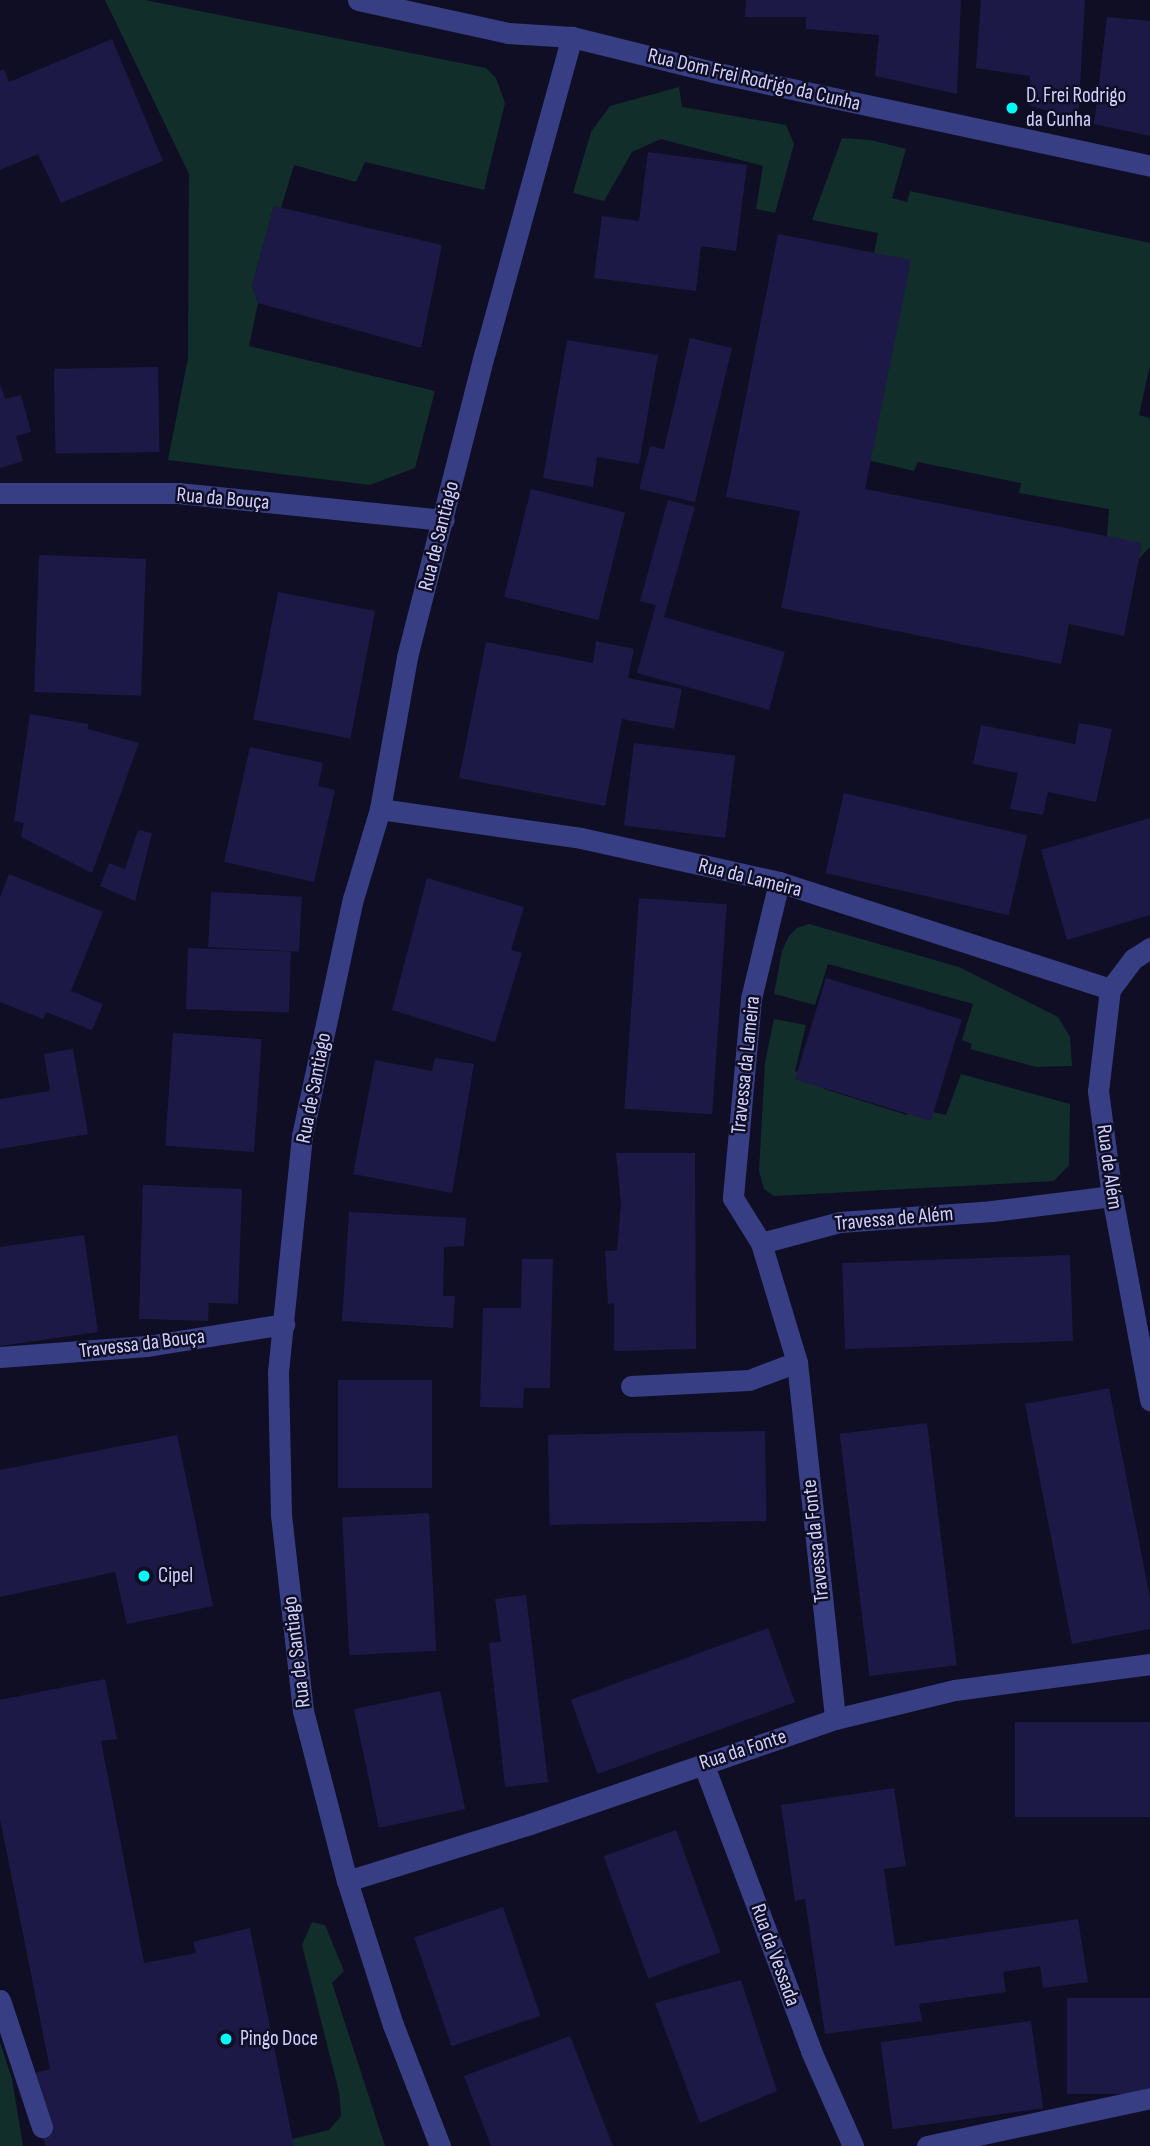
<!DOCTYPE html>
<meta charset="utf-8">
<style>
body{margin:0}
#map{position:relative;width:1150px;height:2146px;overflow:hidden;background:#0f0e24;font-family:"Sofia Sans Condensed",sans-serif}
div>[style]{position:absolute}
.green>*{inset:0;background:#112e2a}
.building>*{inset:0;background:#1d1946;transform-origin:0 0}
.minor>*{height:21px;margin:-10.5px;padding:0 10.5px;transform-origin:10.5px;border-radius:10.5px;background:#383e84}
.dots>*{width:19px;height:19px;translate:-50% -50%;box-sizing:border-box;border:4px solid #0f0e24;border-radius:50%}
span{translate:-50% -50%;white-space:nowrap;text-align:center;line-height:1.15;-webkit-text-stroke:5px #0f0e24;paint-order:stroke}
.street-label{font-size:21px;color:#d1d1ff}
.poi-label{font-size:21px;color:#d1d1ff}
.left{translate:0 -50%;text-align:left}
</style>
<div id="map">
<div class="green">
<div style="clip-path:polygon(105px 0,145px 0,486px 68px,496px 78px,505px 103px,484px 190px,365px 162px,356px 182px,294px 165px,281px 208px,274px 206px,252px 286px,258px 303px,249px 346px,435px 391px,415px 468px,370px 485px,168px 460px,188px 358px,189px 174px)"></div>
<div style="clip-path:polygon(679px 87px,682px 107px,786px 125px,794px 144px,775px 213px,756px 209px,763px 166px,661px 139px,632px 152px,604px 201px,573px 193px,591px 132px,610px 106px)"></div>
<div style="clip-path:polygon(842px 138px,871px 140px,906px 149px,892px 198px,907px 202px,910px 191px,1150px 243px,1150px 365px,1139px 415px,1150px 418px,1150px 547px,1124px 574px,1104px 575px,1109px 509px,1019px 493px,1021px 483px,918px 462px,914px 471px,834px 452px,878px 233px,812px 220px)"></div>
<div style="clip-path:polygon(809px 924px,959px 967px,1058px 1017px,1070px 1037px,1072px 1066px,1036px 1067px,970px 1049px,972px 1044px,962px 1040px,973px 1004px,828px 964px,815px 1005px,774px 994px,782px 951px,789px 936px,797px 928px)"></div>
<div style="clip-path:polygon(774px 1019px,806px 1025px,795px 1071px,828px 1082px,824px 1089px,907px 1115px,910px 1107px,946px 1115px,961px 1074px,1070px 1104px,1069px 1165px,1054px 1181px,774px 1196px,764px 1189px,759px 1171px,765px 1063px)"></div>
<div style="clip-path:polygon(312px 1922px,325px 1925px,344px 1971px,332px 1983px,385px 2146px,294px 2146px,292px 2139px,329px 2130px,341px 2116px,339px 2092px,302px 1945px)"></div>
<div style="clip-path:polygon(0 2042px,12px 2079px,23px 2146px,0 2146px)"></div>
</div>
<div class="building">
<div style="clip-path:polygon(746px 0,961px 0,957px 94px,875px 76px,879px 35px,806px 29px,806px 17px,745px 17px)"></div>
<div style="clip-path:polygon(981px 0,1085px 0,1078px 121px,1029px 105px,1030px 76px,976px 68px)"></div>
<div style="clip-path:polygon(1107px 17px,1150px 21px,1150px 136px,1094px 124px)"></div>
<div style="clip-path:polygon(112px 39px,163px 161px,61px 203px,38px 154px,0 170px,0 71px,4px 69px,9px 82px)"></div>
<div style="clip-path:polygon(648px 152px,747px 165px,736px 251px,701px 246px,696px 291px,594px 278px,602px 216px,639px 221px)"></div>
<div style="clip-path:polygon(274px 206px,442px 245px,421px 348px,258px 303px,252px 286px)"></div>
<div style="clip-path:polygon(778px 234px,911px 260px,865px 489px,1142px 543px,1124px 636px,1069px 624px,1061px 664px,781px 608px,800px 511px,726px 497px)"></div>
<div style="clip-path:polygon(690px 338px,732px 348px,695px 502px,639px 489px,650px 446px,664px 449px)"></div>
<div style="clip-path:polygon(567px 340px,658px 355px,639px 464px,597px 457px,593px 487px,543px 478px)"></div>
<div style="left:158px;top:367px;width:85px;height:104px;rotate:89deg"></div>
<div style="clip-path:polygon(0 385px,5px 399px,21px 395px,31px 432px,16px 436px,23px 461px,0 468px)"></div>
<div style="left:531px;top:489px;width:97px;height:111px;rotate:14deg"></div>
<div style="clip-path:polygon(668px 500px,695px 507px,664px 617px,785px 652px,769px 710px,637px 673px,656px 605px,640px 601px)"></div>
<div style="left:39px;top:555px;width:107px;height:137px;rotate:2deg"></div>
<div style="left:278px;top:592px;width:99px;height:130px;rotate:11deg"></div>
<div style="clip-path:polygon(596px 641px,634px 649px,628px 678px,682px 689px,674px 729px,622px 719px,605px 806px,459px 778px,486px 642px,593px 663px)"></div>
<div style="clip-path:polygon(30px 714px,88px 724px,88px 729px,139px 743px,92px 873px,21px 837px,24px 823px,14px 821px)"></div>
<div style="clip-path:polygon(1079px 723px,1112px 729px,1096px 802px,1048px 792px,1043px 815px,1010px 809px,1018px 773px,973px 764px,981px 725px,1075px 744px)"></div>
<div style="left:634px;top:743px;width:102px;height:83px;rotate:7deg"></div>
<div style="clip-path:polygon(250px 747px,323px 763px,318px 786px,335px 790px,314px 882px,224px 862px)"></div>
<div style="left:844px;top:793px;width:188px;height:82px;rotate:13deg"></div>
<div style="clip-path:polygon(1150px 818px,1150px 915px,1067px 940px,1041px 850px)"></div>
<div style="clip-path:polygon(138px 830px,152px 833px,135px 901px,100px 886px,109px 863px,125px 869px)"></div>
<div style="clip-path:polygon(9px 874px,103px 912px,71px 991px,103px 1004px,92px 1030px,46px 1012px,43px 1019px,0 1002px,0 897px)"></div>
<div style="clip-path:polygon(427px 878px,524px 907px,511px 950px,522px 953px,495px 1042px,392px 1010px)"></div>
<div style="left:211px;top:892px;width:91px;height:55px;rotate:3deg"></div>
<div style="left:639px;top:898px;width:88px;height:211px;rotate:4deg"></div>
<div style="left:188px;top:948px;width:103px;height:61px;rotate:2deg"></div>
<div style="left:826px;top:978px;width:142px;height:106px;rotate:17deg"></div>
<div style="left:173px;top:1033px;width:89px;height:113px;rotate:4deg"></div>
<div style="clip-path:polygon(73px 1049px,88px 1134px,0 1149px,0 1099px,50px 1091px,44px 1054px)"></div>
<div style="clip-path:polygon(435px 1058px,474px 1064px,452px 1193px,353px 1174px,375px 1060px,432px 1071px)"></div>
<div style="clip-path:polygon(616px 1153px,695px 1153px,696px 1349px,614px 1351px,614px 1303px,608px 1304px,605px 1251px,617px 1250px,621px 1204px)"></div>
<div style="clip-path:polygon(143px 1185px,242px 1189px,238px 1304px,209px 1303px,208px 1321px,139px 1319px)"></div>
<div style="clip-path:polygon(349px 1212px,466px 1218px,464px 1246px,444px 1247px,443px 1296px,455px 1296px,453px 1328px,342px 1321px)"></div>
<div style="clip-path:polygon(84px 1235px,98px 1332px,0 1346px,0 1247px)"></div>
<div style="left:1070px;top:1255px;width:86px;height:228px;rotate:88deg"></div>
<div style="clip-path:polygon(522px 1259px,553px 1259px,550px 1388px,524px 1388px,523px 1408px,480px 1407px,483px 1308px,521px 1308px)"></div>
<div style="left:338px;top:1380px;width:94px;height:108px"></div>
<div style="clip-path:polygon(1109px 1388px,1150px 1598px,1150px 1629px,1072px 1644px,1025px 1404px)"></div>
<div style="left:927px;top:1423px;width:244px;height:88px;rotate:83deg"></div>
<div style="left:765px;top:1431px;width:90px;height:217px;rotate:89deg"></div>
<div style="clip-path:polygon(177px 1435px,213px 1606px,127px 1624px,115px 1572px,0 1597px,0 1470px)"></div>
<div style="left:429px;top:1513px;width:138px;height:87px;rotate:87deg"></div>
<div style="clip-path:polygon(526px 1595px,548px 1782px,505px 1787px,489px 1643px,501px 1642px,495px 1599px)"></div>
<div style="left:768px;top:1628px;width:79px;height:210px;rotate:70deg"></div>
<div style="clip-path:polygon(105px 1679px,117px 1739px,101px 1741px,144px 1963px,196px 1953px,193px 1942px,250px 1928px,294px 2146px,45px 2146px,35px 2073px,50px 2069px,0 1819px,0 1700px)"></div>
<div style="left:440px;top:1691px;width:121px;height:88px;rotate:78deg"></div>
<div style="left:1150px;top:1722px;width:95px;height:135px;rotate:90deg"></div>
<div style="clip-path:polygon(894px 1788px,906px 1866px,884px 1869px,895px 1946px,1078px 1919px,1088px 1982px,1043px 1988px,1040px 1966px,1003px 1972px,1006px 1992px,919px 2004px,922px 2021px,825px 2034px,805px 1899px,795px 1901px,781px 1805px)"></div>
<div style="left:676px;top:1830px;width:130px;height:77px;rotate:70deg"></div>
<div style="left:503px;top:1907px;width:115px;height:94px;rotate:71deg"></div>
<div style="clip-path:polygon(741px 1980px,777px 2091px,700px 2123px,655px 2003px)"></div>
<div style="left:1150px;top:1998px;width:96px;height:83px;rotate:90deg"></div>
<div style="left:1031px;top:2021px;width:88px;height:152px;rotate:82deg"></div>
<div style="clip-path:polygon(570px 2036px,613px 2146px,491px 2146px,464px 2076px)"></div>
</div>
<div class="minor">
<div style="left:358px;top:0;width:154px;rotate:12.4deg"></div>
<div style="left:508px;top:33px;width:64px;rotate:3.6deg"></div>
<div style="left:572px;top:37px;width:145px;rotate:13.9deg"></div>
<div style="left:713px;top:72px;width:447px;rotate:12.1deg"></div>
<div style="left:0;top:493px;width:178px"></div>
<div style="left:178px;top:493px;width:267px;rotate:5.8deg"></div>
<div style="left:380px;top:809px;width:203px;rotate:8.2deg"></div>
<div style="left:581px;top:838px;width:203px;rotate:12.5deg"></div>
<div style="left:779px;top:882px;width:348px;rotate:17.9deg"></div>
<div style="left:779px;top:882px;width:120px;rotate:103.5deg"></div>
<div style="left:751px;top:999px;width:200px;rotate:95.2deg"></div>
<div style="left:733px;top:1198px;width:53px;rotate:58.1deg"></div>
<div style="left:761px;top:1243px;width:124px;rotate:73.2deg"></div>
<div style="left:797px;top:1362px;width:359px;rotate:83.9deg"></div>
<div style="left:1150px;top:948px;width:20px;rotate:147deg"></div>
<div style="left:1133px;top:959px;width:38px;rotate:127deg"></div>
<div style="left:1110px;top:989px;width:103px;rotate:96.7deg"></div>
<div style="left:1098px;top:1091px;width:106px;rotate:82.4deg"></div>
<div style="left:1112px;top:1196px;width:208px;rotate:79.4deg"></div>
<div style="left:761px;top:1243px;width:82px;rotate:-14.9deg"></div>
<div style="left:840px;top:1222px;width:152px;rotate:-4.1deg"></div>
<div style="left:992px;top:1211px;width:121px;rotate:-7.1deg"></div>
<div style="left:0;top:1357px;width:147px;rotate:-4.3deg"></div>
<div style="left:147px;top:1346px;width:139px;rotate:-9.1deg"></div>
<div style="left:631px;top:1386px;width:118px;rotate:-2.9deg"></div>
<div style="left:749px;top:1380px;width:51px;rotate:-20.6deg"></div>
<div style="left:703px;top:1763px;width:308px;rotate:69.4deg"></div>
<div style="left:811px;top:2051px;width:104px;rotate:66.1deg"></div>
<div style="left:347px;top:1881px;width:192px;rotate:-17.3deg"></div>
<div style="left:530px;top:1824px;width:323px;rotate:-19deg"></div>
<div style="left:835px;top:1719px;width:123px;rotate:-13.6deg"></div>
<div style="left:955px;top:1690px;width:197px;rotate:-7.6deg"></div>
<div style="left:0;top:2000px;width:134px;rotate:71.7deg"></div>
<div style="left:440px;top:2146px;width:130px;rotate:-111.2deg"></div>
<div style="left:393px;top:2025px;width:151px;rotate:-107.7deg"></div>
<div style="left:347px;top:1881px;width:176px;rotate:-104.5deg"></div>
<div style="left:303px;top:1711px;width:197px;rotate:-96.4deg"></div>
<div style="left:281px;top:1515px;width:143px;rotate:-91.2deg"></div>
<div style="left:278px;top:1372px;width:237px;rotate:-84.2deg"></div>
<div style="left:302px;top:1136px;width:242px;rotate:-77.9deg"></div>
<div style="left:353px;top:899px;width:94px;rotate:-73.3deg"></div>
<div style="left:380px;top:809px;width:154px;rotate:-79.9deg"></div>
<div style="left:407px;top:657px;width:315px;rotate:-75.7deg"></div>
<div style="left:485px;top:352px;width:327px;rotate:-74.6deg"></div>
<div style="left:927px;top:2146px;width:228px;rotate:-12.1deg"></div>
</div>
<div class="dots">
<div style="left:1012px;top:108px;background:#00fcf6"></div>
<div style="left:144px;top:1576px;background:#00fcf6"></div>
<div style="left:226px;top:2039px;background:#00fcf6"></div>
</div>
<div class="street-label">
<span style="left:754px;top:80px;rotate:13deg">Rua Dom Frei Rodrigo da Cunha</span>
<span style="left:223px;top:499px;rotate:5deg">Rua da Bouça</span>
<span style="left:439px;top:536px;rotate:-76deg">Rua de Santiago</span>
<span style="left:750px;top:878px;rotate:14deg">Rua da Lameira</span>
<span style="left:746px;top:1065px;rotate:-84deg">Travessa da Lameira</span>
<span style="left:314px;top:1088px;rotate:-79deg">Rua de Santiago</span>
<span style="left:1109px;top:1167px;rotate:82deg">Rua de Além</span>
<span style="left:894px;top:1219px;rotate:-5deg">Travessa de Além</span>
<span style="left:142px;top:1344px;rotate:-7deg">Travessa da Bouça</span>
<span style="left:816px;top:1541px;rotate:-96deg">Travessa da Fonte</span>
<span style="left:297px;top:1652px;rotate:-97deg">Rua de Santiago</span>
<span style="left:743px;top:1750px;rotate:-18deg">Rua da Fonte</span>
<span style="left:775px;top:1955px;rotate:70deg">Rua da Vessada</span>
</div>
<div class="poi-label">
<span class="left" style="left:1026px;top:108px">D. Frei Rodrigo<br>da Cunha</span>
<span class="left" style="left:158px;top:1576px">Cipel</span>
<span class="left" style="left:240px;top:2039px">Pingo Doce</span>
</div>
</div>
